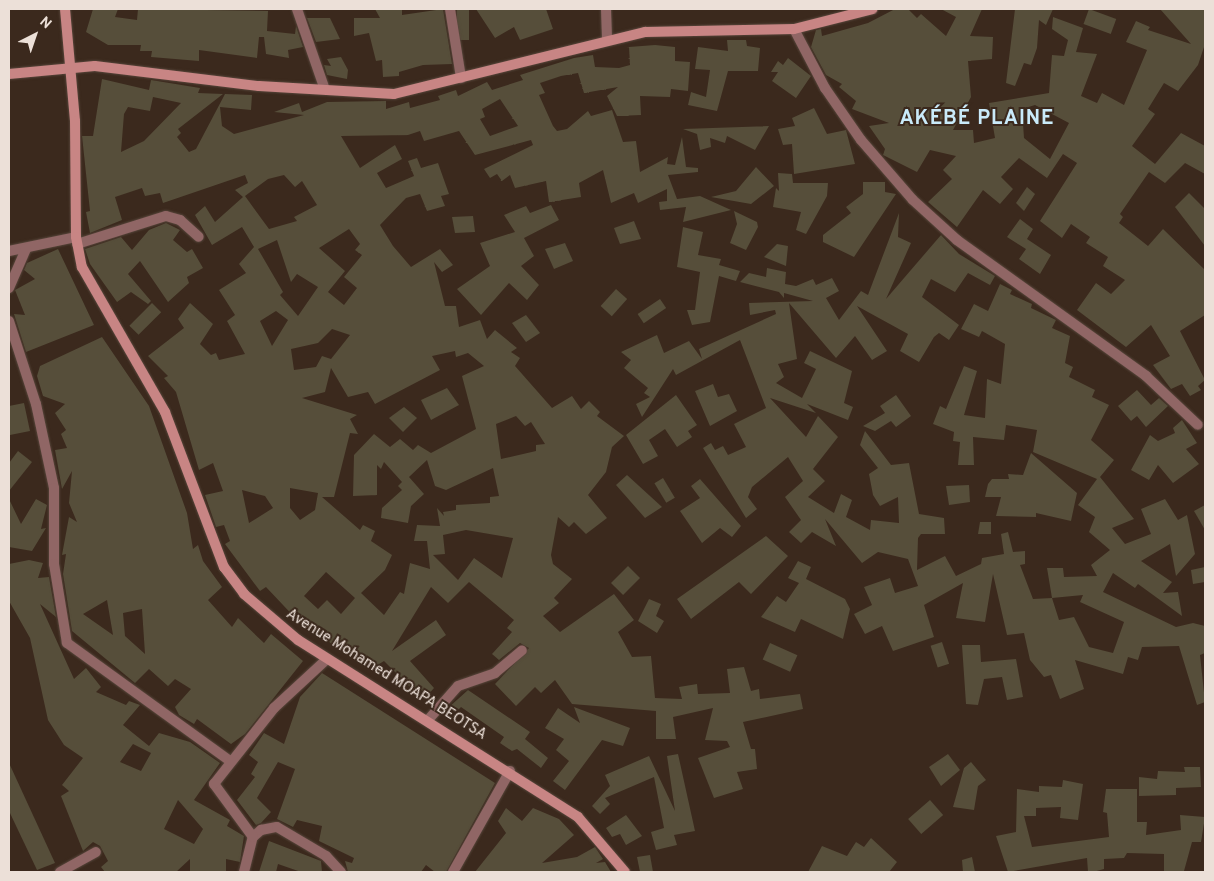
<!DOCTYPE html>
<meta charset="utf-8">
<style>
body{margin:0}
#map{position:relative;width:1214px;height:881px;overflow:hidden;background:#3b291d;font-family:Overpass,sans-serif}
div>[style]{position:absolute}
.building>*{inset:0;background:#564e3a;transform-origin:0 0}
.roads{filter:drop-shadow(0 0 1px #57463b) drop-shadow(0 0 1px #57463b)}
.street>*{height:10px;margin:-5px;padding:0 5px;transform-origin:5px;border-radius:5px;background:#906665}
.secondary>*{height:10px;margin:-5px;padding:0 5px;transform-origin:5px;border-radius:5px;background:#c88584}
span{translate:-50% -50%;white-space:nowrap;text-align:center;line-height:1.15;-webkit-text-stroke:4px #3b291d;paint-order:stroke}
.street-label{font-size:15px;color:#ece0d8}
.district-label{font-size:20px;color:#c9eaf9;font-weight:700;letter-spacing:1px}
.frame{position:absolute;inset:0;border:10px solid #ece0d8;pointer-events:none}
.north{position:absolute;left:10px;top:10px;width:50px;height:50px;-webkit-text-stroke:4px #3b291d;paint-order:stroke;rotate:41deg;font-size:14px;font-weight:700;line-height:20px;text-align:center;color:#ece0d8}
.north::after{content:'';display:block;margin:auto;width:18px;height:22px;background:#ece0d8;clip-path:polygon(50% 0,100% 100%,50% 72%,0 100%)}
</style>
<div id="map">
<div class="building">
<div style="clip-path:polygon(93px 9px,118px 9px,115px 17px,137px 20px,138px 9px,268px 11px,267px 31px,295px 34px,296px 26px,303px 47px,288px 50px,289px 58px,266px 54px,264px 37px,259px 37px,257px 58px,199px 50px,199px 61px,151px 57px,152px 51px,140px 51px,141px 45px,108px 45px,86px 32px)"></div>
<div style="clip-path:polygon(375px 9px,402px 9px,402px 15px,443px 9px,452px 64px,423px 65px,399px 72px,399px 76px,383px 77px,382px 60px,376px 61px,369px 33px,354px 36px,354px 18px,380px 18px)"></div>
<div style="left:457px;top:9px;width:12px;height:31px"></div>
<div style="clip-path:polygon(476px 9px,546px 9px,553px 29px,520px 40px,514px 27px,495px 38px)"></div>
<div style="clip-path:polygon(evenodd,895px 9px,908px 9px,917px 18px,921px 14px,946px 36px,956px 17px,941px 9px,982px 9px,970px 36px,993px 37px,992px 59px,968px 61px,971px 97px,953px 130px,973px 130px,974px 143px,995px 138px,989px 103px,1049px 93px,1052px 55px,1064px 56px,1068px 40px,1052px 29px,1053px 17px,1083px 28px,1076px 52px,1097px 54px,1081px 96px,1097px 103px,1102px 93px,1124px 105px,1147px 50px,1126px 42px,1136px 21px,1150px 27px,1148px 30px,1191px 44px,1160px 9px,1205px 9px,1205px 44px,1198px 65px,1178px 91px,1164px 83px,1148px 109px,1155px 114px,1132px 146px,1155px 164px,1181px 133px,1205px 146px,1205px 174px,1185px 163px,1165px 183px,1149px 172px,1120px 214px,1123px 217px,1119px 223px,1148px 246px,1163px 229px,1205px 270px,1205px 315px,1180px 331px,1205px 380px,1198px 386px,1201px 390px,1190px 396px,1182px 384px,1171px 389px,1153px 365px,1170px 356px,1151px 325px,1126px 347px,1077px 310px,1096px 283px,1111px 294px,1125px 280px,1103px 266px,1108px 257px,1086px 243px,1090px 237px,1071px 224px,1062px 238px,1040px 221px,1077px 163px,1063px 154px,1047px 178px,1019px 158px,1001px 177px,1013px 189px,1000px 204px,983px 190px,957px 227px,928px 202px,952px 179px,943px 170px,956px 156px,930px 150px,917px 172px,883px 155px,885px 149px,869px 126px,889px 123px,852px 109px,856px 101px,839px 87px,842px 84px,826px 75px,811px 47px,816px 30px,821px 29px,822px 36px,868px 23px,895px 9px,1035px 105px,1069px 123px,1050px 159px,1024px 138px,1022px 109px,1035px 105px)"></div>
<div style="clip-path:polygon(1015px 9px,1053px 9px,1046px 25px,1039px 20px,1037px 48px,1031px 65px,1024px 63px,1015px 86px,1006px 83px)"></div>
<div style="left:1089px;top:9px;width:29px;height:16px;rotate:20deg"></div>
<div style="clip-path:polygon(307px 18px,330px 18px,340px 39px,316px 42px)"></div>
<div style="clip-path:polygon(727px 40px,746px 40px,747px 46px,760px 48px,758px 71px,728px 71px,717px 111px,688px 105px,691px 92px,706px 97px,710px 70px,695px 69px,698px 47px,728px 51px)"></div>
<div style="clip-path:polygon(evenodd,655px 45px,675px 47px,675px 61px,690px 62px,688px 91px,671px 89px,670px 97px,640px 96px,641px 115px,617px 116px,607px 96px,618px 87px,584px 93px,578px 73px,561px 76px,540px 83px,545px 93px,539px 95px,553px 126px,557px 131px,567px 129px,588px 111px,591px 116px,612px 110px,623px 142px,636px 141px,640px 172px,668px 157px,667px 164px,675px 165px,682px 137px,686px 167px,698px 168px,698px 172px,668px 175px,677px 199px,700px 196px,731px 210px,683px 222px,686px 207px,660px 210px,659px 202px,667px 201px,667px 189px,638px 203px,634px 193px,611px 203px,603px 170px,579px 183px,581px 197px,549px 202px,546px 181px,515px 188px,510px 175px,502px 181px,497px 174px,490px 178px,484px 169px,533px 145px,531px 140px,475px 155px,459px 131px,424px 141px,420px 131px,408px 135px,341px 136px,360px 168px,395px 145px,402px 159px,377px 173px,386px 188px,414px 176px,408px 161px,417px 158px,421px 168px,438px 163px,449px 194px,441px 196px,445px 206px,427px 211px,420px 194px,406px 198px,380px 225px,393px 246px,411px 267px,440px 249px,453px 265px,442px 272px,434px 262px,445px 306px,456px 306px,459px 327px,480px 320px,487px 339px,495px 330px,517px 348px,511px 352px,520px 358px,515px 366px,552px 408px,572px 396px,581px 409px,589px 401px,600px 412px,597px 416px,624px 436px,612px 447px,606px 472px,588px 495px,607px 518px,586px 534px,574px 522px,569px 527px,558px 517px,551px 555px,553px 564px,572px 579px,554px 598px,559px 603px,543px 616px,560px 632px,614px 594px,634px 620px,618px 632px,632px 657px,651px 656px,655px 698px,682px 699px,679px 687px,697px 684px,698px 694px,730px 693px,727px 669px,744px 667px,751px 691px,759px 689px,760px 699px,800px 694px,803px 709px,743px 722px,751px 749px,755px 749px,757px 769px,737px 772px,743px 789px,714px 798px,698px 758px,730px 747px,727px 741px,705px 740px,713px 708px,673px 717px,676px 739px,656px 739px,656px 711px,572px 704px,555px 680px,541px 693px,535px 687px,516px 706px,495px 684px,529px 648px,520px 643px,499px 660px,492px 654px,512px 632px,507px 628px,514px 620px,469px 582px,448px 603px,431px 587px,392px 651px,436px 620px,446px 635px,410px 661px,434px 688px,427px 696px,418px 687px,414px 691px,384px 661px,376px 666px,348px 649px,345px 652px,336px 642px,333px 645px,303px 620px,300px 623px,266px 587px,260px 591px,225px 544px,230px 541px,224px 525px,216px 527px,205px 495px,223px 491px,213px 463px,199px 470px,176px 392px,164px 378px,168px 376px,148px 356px,184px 328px,178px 319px,190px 303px,213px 324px,200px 344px,211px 355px,216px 353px,219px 360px,245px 354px,227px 321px,235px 315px,219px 290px,246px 273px,239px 264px,254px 247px,242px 227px,212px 245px,195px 215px,205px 206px,215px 222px,243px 197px,235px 190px,248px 183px,245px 175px,163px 203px,160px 193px,145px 196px,142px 188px,115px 197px,122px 220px,90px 233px,86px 212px,90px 211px,82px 136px,93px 136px,102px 79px,149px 90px,151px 80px,200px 88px,198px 93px,223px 94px,178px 129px,181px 133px,177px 137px,189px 152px,196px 149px,225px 94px,252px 95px,251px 110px,220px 107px,222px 126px,234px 134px,304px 115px,274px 112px,299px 103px,302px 112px,327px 102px,386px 101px,386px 109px,409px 102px,410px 108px,440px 100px,438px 96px,456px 90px,458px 96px,487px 82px,492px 90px,523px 80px,520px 75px,574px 58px,593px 55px,595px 67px,619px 68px,630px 65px,629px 47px,655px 45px,153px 97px,181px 103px,144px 141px,121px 152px,124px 114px,128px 107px,150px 111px,153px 97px,655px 45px,500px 99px,518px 126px,490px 136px,480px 119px,485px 117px,482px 109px,500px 99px,655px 45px,284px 175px,295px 187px,302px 181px,317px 205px,294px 217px,297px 221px,269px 229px,245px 196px,268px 179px,284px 175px,655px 45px,349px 229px,360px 244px,355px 250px,362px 255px,344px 277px,357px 288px,344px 305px,328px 292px,345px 271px,319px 248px,349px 229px,655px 45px,277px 240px,291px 282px,297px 274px,318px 287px,298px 316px,280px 295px,283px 292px,258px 249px,277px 240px,655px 45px,276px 311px,288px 320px,272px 346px,260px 321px,276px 311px,655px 45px,332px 329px,350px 335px,331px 359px,322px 356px,316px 367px,294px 370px,291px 349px,318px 343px,332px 329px,655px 45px,455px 351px,456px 357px,468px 353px,484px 366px,462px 376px,476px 429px,431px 453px,418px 445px,413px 450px,400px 439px,390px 447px,374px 434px,354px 455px,353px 496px,377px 495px,377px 465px,381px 469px,384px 462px,402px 482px,398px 486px,402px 490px,382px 508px,381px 518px,408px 523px,411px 506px,424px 494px,409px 477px,427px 460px,435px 486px,446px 490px,493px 468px,499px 496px,490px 497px,490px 503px,456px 505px,456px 510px,443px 512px,444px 516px,437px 508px,440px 526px,417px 525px,414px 541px,427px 541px,430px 569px,410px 563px,404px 594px,400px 592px,384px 615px,361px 593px,385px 570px,392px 555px,371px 541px,375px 531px,363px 525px,360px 530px,322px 497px,334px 497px,350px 433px,358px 434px,350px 419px,357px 415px,302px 398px,325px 392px,331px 368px,348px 397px,368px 392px,375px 404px,440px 370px,432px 356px,455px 351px,655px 45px,516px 416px,525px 426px,531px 422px,545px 444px,536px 445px,536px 451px,501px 459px,496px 424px,516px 416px,655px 45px,290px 488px,318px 493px,315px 510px,300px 520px,290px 508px,290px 488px,655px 45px,242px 490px,265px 496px,273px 508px,249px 523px,242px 490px,655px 45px,466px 530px,513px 538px,502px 578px,474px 558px,458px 580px,433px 555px,445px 554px,443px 535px,466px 530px,655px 45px,326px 572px,355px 598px,341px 614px,327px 600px,318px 609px,304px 596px,326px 572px)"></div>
<div style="clip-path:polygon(341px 57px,348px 70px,347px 79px,327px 75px,324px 65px,331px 66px,327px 59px)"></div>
<div style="clip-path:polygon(788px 58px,811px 76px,796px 98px,772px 81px,778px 72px,771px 72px,778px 61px,783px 65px)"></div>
<div style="clip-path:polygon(814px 108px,827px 134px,846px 130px,855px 164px,794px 174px,792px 144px,783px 145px,778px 129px,795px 126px,792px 118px)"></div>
<div style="clip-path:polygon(769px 126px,755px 150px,727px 136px,725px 143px,710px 138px,711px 147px,700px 150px,697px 134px,683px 129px)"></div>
<div style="clip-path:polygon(756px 167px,774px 186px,751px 204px,711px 197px,736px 191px)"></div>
<div style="clip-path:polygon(778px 173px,792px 174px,793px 183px,828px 183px,827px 196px,806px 234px,796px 230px,801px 212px,773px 207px,776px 188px,779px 191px)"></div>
<div style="clip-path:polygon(863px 182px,885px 182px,885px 192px,896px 194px,854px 257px,823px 242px,823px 235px,851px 213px,846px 207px,863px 194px)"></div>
<div style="clip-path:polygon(1027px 187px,1035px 194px,1024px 211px,1016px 203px)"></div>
<div style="clip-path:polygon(1189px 193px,1205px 209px,1205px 246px,1175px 207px)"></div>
<div style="clip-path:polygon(551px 205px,559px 220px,524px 238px,534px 256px,521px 266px,539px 285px,527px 300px,509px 283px,481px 315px,457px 289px,490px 266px,480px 243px,515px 232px,504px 215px,526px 206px,530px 213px)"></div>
<div style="clip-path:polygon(734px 211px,757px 222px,758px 227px,746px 250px,730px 243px,737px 224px)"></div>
<div style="clip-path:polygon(evenodd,899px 213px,898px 237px,911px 243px,886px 299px,941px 235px,959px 254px,995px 276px,990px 285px,968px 273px,955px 292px,931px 279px,922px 297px,959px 325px,949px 340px,939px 333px,934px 337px,919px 362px,900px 351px,908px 334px,857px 306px,887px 351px,872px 360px,855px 336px,836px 358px,789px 303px,797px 359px,778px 364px,784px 377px,776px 383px,802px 398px,816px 369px,804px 363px,810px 351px,852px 371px,844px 403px,853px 407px,848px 420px,807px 404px,816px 413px,770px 398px,806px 437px,818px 416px,838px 437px,813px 469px,825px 481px,808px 497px,834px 513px,841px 494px,852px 500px,846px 517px,870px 530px,871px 520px,899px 523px,898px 497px,880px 506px,873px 495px,869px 474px,878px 468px,860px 445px,865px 431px,891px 465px,909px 463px,919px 514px,944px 518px,945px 534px,921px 534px,918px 538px,917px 570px,945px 556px,956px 576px,981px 564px,982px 558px,1004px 554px,1001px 534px,1008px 532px,1013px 552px,1025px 551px,1025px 564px,1020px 565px,1033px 599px,1052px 598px,1047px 568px,1063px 568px,1064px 577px,1097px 576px,1091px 565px,1110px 550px,1089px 532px,1095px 517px,1078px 505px,1097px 479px,1033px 452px,1037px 430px,1006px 425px,1004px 440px,973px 437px,974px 465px,958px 465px,960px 442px,953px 441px,954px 432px,933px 424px,940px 406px,946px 409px,964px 366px,977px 371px,964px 415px,985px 418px,987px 379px,1001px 384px,1005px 344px,982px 331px,979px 337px,961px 329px,974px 304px,988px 311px,1000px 284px,1012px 290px,1010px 294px,1032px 304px,1031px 308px,1056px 320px,1052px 328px,1070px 336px,1065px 363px,1073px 367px,1069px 377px,1095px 390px,1092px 397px,1109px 405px,1091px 440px,1114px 460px,1100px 477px,1134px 519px,1112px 528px,1125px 544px,1151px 534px,1141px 509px,1165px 499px,1178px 520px,1187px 515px,1195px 554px,1176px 576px,1170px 544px,1141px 561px,1172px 582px,1163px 593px,1178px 592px,1182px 616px,1138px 584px,1135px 588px,1113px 573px,1103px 592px,1176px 627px,1193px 623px,1205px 626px,1205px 653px,1200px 655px,1205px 702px,1197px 705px,1179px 646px,1142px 647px,1138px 660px,1128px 657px,1123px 674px,1075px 660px,1084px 689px,1060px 699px,1051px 675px,1044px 677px,1030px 660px,1024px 633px,1007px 635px,993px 574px,985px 622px,956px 618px,963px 583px,924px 605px,934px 637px,893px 651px,882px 626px,865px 634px,854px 614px,872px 605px,864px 587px,890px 578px,895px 593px,918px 586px,908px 559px,878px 552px,862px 563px,825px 519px,836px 546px,812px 532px,801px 543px,789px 532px,801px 520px,785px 497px,803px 481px,788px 457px,752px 487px,748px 497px,757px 509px,746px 518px,703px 448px,711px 443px,715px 450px,723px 446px,728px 455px,746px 447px,734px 424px,766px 408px,740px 340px,676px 375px,673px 369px,642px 417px,636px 404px,650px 397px,644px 393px,648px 388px,624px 368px,631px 360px,621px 352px,657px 335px,664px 353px,689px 341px,702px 359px,699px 349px,776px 314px,775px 310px,750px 315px,749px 303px,813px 301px,784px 293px,784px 298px,779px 292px,740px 282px,749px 273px,766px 277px,767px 268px,786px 272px,785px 284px,796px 286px,813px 279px,816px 285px,832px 278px,839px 291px,826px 298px,839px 320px,861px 291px,868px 295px,899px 213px,1083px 595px,1080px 602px,1124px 622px,1113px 653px,1089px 647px,1074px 617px,1059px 620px,1052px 598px,1083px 595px)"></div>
<div style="clip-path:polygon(473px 216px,475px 232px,455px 233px,452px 217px)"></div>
<div style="clip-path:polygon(1020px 219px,1033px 229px,1027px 239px,1051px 255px,1040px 274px,1019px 259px,1026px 249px,1007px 237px)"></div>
<div style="clip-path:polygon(634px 221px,641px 239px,620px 244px,614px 228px)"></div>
<div style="clip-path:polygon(166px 223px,180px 230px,173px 240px,187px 252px,192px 249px,203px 268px,187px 277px,189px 283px,168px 302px,140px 261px,128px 274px,151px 301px,148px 304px,131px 292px,117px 302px,90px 264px,85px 249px,121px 237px,132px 250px,149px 230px)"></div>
<div style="clip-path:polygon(683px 227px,703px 232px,698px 255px,721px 259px,719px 265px,740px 271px,736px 281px,719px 276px,710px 322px,692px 325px,687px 310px,695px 310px,700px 272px,677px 267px)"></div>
<div style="clip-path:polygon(565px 243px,573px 261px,554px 269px,545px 249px)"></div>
<div style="clip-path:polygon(777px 244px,788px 246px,786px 266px,764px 257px)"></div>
<div style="clip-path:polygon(58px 249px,94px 325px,26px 352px,14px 314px,25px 315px,15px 290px,35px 279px,24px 270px,27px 263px)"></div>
<div style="left:616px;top:289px;width:15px;height:23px;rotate:42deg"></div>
<div style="left:660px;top:299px;width:11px;height:27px;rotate:56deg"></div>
<div style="left:152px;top:303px;width:13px;height:32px;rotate:45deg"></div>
<div style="clip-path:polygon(526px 315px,540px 333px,526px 342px,512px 323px)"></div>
<div style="clip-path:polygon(evenodd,102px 337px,149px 406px,187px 513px,193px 549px,198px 545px,203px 561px,222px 587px,208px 600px,232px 627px,238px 618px,264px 643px,271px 634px,303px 661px,245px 734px,231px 744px,197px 719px,194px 724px,179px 715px,175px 707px,191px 689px,175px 679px,168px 686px,149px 669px,135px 683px,72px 631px,63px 574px,66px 554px,62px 555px,69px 517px,77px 522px,69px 503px,72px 471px,62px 489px,55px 450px,67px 448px,61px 434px,66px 430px,55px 413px,65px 404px,43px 396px,37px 376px,40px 366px,102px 337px,107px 600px,113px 635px,83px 614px,107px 600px,102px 337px,142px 609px,145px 654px,125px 636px,123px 613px,142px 609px)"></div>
<div style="clip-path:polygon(713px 384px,718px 397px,729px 394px,737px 411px,710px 426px,695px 391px)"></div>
<div style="clip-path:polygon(447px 388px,459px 405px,431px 420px,421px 400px)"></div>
<div style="clip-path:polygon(1137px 390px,1151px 405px,1159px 398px,1168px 406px,1146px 427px,1137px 416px,1131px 421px,1118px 406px)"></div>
<div style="clip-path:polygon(676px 395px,697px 425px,688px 431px,692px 437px,677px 447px,665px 429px,649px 440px,658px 456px,643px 464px,626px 435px)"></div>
<div style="clip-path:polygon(896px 395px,911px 416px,896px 427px,891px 421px,875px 431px,863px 426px,885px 413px,880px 406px)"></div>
<div style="clip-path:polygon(24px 403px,30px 431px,10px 435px,9px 406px)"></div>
<div style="clip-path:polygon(404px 407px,417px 418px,403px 432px,389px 418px)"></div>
<div style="clip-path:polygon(1182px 420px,1197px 443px,1186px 449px,1199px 464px,1173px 483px,1158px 465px,1149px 480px,1131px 470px,1150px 435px,1158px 441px,1175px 433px,1173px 428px)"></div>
<div style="clip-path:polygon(18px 451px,32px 462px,9px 491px,9px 463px)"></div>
<div style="clip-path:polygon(1031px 453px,1077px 493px,1071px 521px,1036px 513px,1036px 517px,996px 516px,1001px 497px,985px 497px,988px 484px,992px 479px,1009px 479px,1008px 474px,1023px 475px)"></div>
<div style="clip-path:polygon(627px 475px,662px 507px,645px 518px,616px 485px)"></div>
<div style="left:663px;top:478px;width:23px;height:10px;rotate:59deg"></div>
<div style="clip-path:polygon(700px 479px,741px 526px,732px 537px,720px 528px,702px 543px,680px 511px,700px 498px,691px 486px)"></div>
<div style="clip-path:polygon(969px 485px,970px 502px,949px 505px,946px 486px)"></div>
<div style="clip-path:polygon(9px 499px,21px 524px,36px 499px,47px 505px,41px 529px,46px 528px,32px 551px,9px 547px)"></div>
<div style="clip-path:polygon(1205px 505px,1205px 530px,1194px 511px)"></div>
<div style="clip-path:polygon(980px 522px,991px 522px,991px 534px,978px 534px)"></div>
<div style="clip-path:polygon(766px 536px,788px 556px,751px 594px,739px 582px,691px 619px,677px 599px)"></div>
<div style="clip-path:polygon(evenodd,29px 560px,43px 563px,38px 578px,49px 577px,56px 617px,40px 604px,74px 679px,86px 668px,101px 687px,96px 692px,126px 705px,129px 701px,140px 705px,123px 725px,149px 746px,159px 733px,190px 742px,220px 763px,194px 800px,230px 820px,227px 826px,244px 836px,240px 862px,226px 859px,226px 872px,190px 872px,190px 859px,176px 872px,105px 872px,101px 867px,108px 861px,100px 846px,93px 842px,83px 851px,61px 796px,69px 791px,62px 785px,83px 758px,64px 745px,48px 720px,30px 638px,9px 601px,9px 564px,29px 560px,133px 744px,151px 753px,141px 771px,120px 762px,133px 744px,29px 560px,178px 800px,203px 829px,194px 844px,164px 829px,178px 800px)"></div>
<div style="clip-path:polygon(798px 561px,811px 567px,806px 579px,845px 599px,850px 609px,843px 639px,801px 619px,795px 632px,761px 617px,777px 596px,786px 602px,799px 583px,788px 578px)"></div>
<div style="left:628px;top:566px;width:17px;height:24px;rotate:45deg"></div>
<div style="clip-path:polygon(1205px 567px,1205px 582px,1193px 584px,1191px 570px)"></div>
<div style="clip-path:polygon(649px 599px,661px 604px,656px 616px,664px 621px,657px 633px,638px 621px)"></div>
<div style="left:942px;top:642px;width:23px;height:12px;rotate:72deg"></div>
<div style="left:770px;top:643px;width:30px;height:18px;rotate:24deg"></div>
<div style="clip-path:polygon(962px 645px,980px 645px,981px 662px,1016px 659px,1023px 697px,1007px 700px,1002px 677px,984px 679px,978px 705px,966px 704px)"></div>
<div style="clip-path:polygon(322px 673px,495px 783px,446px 872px,435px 872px,426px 865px,421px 872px,348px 872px,345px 861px,352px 863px,354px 858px,319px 841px,322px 826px,297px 820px,293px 827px,277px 819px,295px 769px,278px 762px,257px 798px,271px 812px,261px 823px,256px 825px,237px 800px,255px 777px,251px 774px,258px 762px,249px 755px,264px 733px,284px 744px,300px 697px)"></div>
<div style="clip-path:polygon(468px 690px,530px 732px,525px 739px,548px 758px,541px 768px,517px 749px,512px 751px,500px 743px,504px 737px,461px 707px,454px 714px,448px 708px)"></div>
<div style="clip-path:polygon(574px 707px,630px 728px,623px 746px,602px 740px,565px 790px,553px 781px,569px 761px,556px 750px,564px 739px,545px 728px,558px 708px,580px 723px)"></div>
<div style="clip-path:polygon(678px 754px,695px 831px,674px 835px,677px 845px,656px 850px,651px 832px,664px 828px,654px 777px,605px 798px,610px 804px,600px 814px,592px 806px,610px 786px,605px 775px,649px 756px,675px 811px,667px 756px)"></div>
<div style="clip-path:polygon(948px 754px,960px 770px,941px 786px,929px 767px)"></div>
<div style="clip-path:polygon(971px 762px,986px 780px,978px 786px,974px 810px,953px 807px,964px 768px)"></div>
<div style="clip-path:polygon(9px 763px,55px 863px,37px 870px,9px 811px)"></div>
<div style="clip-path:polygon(1184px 767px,1200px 767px,1201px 787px,1176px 788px,1176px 795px,1139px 796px,1139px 777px,1157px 779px,1158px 771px,1185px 772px)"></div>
<div style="clip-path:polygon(1063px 780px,1083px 784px,1078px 820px,1060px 818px,1061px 807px,1036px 808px,1036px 816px,1024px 816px,1032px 847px,1109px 837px,1107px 813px,1103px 812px,1106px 789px,1137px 789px,1137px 822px,1147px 822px,1146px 835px,1181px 830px,1180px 815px,1205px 817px,1201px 842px,1192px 842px,1184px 871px,1164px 872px,1164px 854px,1127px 853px,1124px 858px,1104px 859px,1104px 869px,1093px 872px,1088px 872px,1087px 858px,1008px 872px,996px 836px,1016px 832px,1017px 789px,1039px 792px,1039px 786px,1062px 787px)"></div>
<div style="left:930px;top:800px;width:20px;height:29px;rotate:49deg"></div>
<div style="clip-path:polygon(506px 808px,522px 821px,533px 808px,559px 819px,574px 835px,542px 863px,577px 857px,595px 847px,603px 859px,596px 863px,605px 862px,611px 872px,475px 872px,506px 833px,498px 821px)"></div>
<div style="clip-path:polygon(626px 815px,642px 836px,626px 845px,620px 834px,612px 837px,606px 828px)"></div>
<div style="clip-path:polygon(871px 838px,897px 862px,889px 872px,808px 872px,822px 846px,847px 856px,856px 842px,864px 847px)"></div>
<div style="clip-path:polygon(269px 841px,321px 861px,322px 872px,301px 872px,278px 864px,276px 872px,259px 872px)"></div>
<div style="clip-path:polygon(650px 855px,653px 872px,640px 872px,637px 857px)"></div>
<div style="clip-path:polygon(972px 857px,975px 872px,963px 872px,962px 860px)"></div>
</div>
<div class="roads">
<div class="street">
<div style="left:297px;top:9px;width:83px;rotate:70.9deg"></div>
<div style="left:450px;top:9px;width:70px;rotate:80.9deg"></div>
<div style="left:606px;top:9px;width:31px;rotate:88deg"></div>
<div style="left:794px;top:29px;width:67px;rotate:62.3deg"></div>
<div style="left:825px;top:88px;width:63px;rotate:55.3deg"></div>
<div style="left:861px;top:140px;width:79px;rotate:49.1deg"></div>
<div style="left:913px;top:200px;width:59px;rotate:42.3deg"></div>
<div style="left:957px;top:240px;width:233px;rotate:35.7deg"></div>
<div style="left:1146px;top:376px;width:71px;rotate:43.3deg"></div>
<div style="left:77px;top:244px;width:93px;rotate:-17.5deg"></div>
<div style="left:166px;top:216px;width:15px;rotate:16deg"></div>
<div style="left:180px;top:220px;width:25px;rotate:42deg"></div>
<div style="left:9px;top:251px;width:68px;rotate:-11.8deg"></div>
<div style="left:9px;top:288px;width:43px;rotate:-66.4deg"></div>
<div style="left:9px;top:321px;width:87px;rotate:72deg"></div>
<div style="left:36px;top:404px;width:86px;rotate:77.9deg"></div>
<div style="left:54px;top:488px;width:76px;rotate:90deg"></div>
<div style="left:54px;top:564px;width:80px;rotate:80.7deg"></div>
<div style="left:67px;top:643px;width:201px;rotate:35.9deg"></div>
<div style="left:428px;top:720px;width:45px;rotate:-48.6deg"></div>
<div style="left:458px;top:686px;width:39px;rotate:-19deg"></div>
<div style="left:495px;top:673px;width:35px;rotate:-40deg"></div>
<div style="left:253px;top:837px;width:11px;rotate:-41deg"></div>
<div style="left:261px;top:830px;width:16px;rotate:-11deg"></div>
<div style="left:277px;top:827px;width:57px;rotate:30.6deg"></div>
<div style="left:326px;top:856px;width:22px;rotate:47deg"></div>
<div style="left:60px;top:872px;width:41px;rotate:-29.1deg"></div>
<div style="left:244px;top:872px;width:36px;rotate:-76deg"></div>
<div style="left:253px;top:837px;width:66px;rotate:-126.3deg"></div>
<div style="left:214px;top:784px;width:97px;rotate:-51.7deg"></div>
<div style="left:274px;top:708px;width:72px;rotate:-42.8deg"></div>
<div style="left:453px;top:872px;width:116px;rotate:-60.6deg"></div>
</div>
<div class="secondary">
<div style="left:65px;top:9px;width:112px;rotate:84.9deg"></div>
<div style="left:75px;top:121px;width:116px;rotate:89.5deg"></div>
<div style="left:76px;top:237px;width:31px;rotate:79deg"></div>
<div style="left:82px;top:267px;width:167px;rotate:60.2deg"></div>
<div style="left:165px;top:412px;width:166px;rotate:69.2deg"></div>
<div style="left:224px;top:567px;width:34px;rotate:53deg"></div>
<div style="left:244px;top:594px;width:71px;rotate:40.4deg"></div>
<div style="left:298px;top:640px;width:331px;rotate:32.3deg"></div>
<div style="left:578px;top:817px;width:72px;rotate:49.5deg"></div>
<div style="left:9px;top:74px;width:86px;rotate:-5.3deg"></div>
<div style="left:95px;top:66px;width:165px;rotate:7deg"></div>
<div style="left:259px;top:86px;width:135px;rotate:3.4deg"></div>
<div style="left:394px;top:94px;width:259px;rotate:-13.9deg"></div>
<div style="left:645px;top:32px;width:149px;rotate:-1.2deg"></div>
<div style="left:794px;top:29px;width:81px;rotate:-14.2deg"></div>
</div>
</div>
<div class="street-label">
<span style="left:386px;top:675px;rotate:32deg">Avenue Mohamed MOAPA BEOTSA</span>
</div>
<div class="district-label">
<span style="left:977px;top:119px">AKÉBÉ PLAINE</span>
</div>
<div class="frame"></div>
<div class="north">N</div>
</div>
